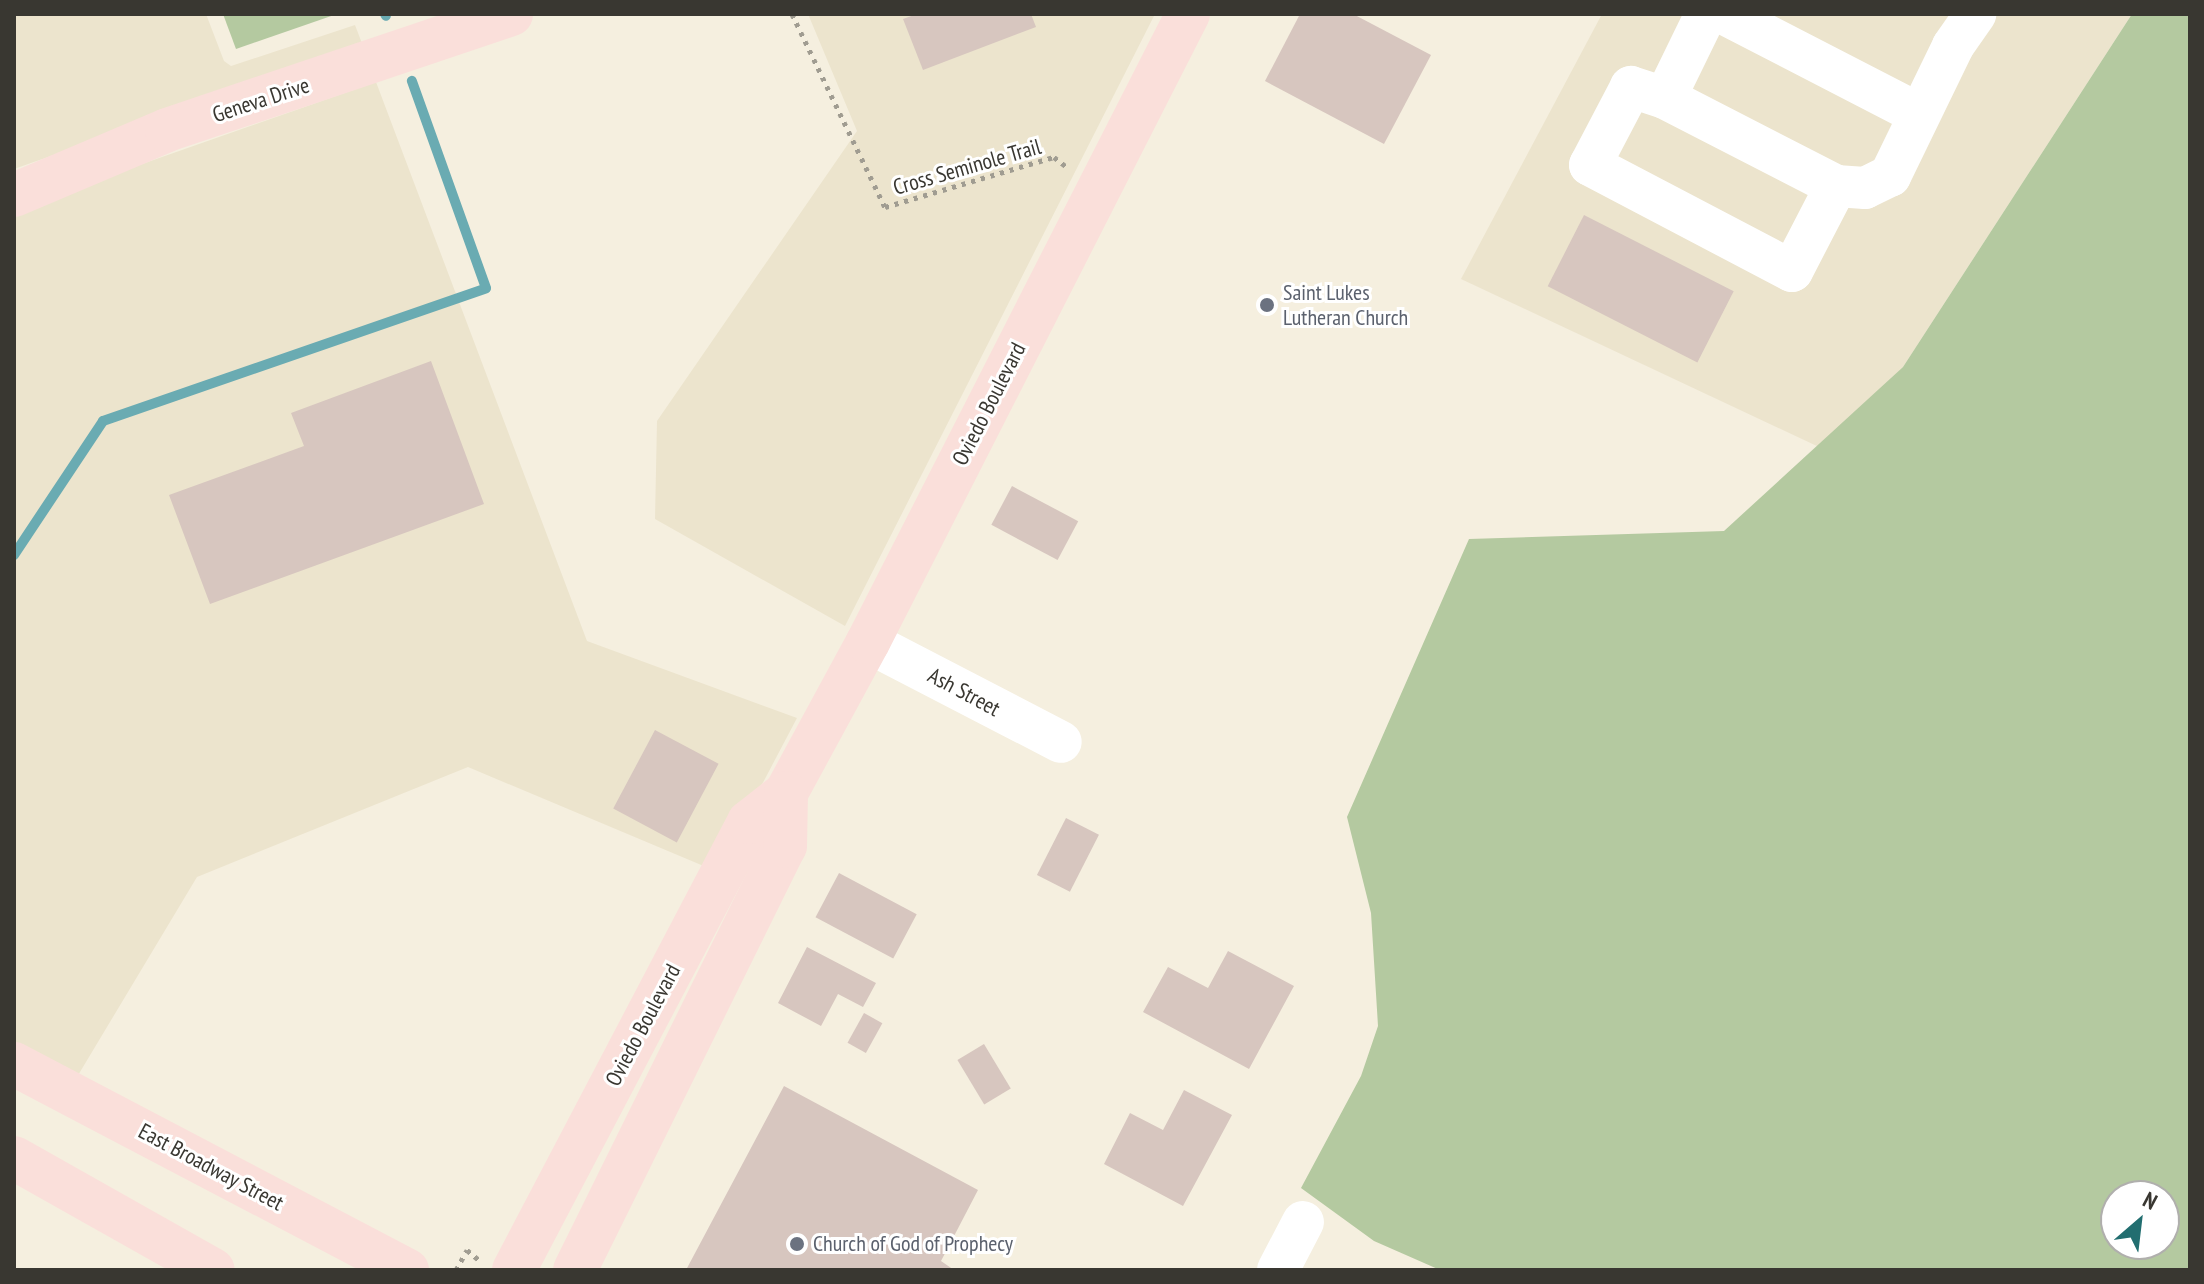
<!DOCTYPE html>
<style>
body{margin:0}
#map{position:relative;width:2204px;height:1284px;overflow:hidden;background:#f5efdf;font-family:"PT Sans Narrow",sans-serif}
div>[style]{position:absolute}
.built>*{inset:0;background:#ece4cd}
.green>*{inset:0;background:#b4c9a0}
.stream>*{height:10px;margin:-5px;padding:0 5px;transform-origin:5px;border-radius:5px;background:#6aabb2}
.building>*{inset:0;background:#d7c6bf;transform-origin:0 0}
.path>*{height:5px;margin-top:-2.5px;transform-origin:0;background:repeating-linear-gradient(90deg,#a09c91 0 4px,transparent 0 10px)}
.minor>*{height:42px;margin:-21px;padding:0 21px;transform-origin:21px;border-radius:21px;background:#fff}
.major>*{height:44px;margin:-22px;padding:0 22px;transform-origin:22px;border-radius:22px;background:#fadfda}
.dots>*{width:22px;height:22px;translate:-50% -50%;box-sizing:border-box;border:4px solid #fff;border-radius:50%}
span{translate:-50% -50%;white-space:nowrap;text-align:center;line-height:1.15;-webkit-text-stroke:6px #fff;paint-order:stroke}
.street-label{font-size:22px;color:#393731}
.worship-label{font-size:22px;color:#5b616d}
.left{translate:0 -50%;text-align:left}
.frame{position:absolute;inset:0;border:16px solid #393731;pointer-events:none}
.north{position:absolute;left:2100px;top:1180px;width:80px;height:80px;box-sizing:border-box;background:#fff;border:2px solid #b0afad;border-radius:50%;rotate:28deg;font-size:22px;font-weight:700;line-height:32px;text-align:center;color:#393731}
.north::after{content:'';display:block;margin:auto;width:28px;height:36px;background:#226e70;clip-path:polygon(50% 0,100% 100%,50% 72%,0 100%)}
</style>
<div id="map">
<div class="built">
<div style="clip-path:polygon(14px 14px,206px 14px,224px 61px,231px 66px,355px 25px,363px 46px,14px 169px)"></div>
<div style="clip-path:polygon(808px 14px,1155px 14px,845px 626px,655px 519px,657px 421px,857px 131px)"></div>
<div style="clip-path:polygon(1602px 14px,2132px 14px,1903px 367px,1819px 447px,1461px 279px)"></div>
<div style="clip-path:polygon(376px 82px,587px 641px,797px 718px,758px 792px,706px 867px,468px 767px,197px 877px,68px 1092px,14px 1064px,14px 209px)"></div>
</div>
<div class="green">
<div style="clip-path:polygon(223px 14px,337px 14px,236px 49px)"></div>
<div style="clip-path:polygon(evenodd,2132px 14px,2190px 14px,2190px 1270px,1440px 1270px,1374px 1241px,1301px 1188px,1361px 1076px,1378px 1026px,1371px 913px,1347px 817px,1469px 539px,1724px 531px,1903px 367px,2132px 14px,2116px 1196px,2164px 1196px,2164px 1244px,2116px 1244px,2116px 1196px)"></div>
</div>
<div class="stream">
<div style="left:385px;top:14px;width:2px;rotate:63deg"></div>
<div style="left:14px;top:555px;width:161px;rotate:-56.4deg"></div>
<div style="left:103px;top:421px;width:405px;rotate:-19.1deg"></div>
<div style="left:486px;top:288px;width:220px;rotate:-109.7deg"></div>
</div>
<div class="building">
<div style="clip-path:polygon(917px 14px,1031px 14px,1036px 27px,923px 70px,903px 19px)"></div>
<div style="clip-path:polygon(1300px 14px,1353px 14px,1431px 55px,1384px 144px,1265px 81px)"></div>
<div style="left:1584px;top:215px;width:168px;height:80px;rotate:27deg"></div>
<div style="clip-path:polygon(431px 361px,484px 504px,210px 604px,169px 495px,304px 446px,291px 413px)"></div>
<div style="left:1012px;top:486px;width:75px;height:44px;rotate:28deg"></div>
<div style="left:655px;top:730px;width:72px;height:89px;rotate:28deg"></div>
<div style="left:1066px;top:818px;width:37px;height:64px;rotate:27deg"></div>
<div style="left:839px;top:873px;width:88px;height:50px;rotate:28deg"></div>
<div style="clip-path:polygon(807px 947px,876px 983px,863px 1007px,838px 994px,821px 1026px,778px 1003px)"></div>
<div style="clip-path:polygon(1228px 951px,1294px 986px,1249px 1069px,1143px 1012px,1168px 967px,1208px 988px)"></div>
<div style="left:864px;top:1013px;width:21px;height:34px;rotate:29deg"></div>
<div style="left:984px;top:1044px;width:52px;height:31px;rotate:59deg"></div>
<div style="clip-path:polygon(784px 1086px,978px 1190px,941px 1261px,954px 1270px,686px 1270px)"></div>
<div style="clip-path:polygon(1184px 1090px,1232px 1115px,1183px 1206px,1104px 1164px,1130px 1113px,1163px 1130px)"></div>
</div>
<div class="path">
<div style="left:792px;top:14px;width:214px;rotate:64.3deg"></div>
<div style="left:885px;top:207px;width:176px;rotate:-16.5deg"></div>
<div style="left:1054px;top:157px;width:16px;rotate:38deg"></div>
<div style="left:456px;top:1270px;width:23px;rotate:-61deg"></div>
<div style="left:467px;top:1250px;width:16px;rotate:40deg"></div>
</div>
<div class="minor">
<div style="left:1706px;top:14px;width:93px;rotate:116deg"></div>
<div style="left:1665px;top:98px;width:192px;rotate:27.2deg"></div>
<div style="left:1725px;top:14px;width:218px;rotate:27.3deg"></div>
<div style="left:1665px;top:98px;width:36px;rotate:-162deg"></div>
<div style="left:1631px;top:87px;width:88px;rotate:117.7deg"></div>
<div style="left:1590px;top:165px;width:228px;rotate:27.7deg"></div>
<div style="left:1792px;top:271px;width:96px;rotate:-62.6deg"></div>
<div style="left:1836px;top:186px;width:29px;rotate:4deg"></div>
<div style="left:1865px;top:188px;width:28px;rotate:-26deg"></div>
<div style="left:1890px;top:176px;width:144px;rotate:-64.1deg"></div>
<div style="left:1953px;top:46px;width:39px;rotate:-55deg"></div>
<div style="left:868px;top:642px;width:217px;rotate:27.4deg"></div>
<div style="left:1278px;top:1270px;width:54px;rotate:-62.5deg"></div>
</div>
<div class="major">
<div style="left:14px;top:195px;width:166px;rotate:-23deg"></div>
<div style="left:167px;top:130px;width:363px;rotate:-18.6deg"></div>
<div style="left:14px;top:1064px;width:444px;rotate:27.7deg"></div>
<div style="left:14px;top:1158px;width:228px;rotate:29.4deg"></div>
<div style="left:514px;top:1270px;width:506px;rotate:-62.32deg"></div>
<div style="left:749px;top:822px;width:47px;rotate:-38.1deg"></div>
<div style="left:786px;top:793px;width:172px;rotate:-61.5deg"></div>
<div style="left:868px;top:642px;width:705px;rotate:-63deg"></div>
<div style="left:575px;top:1270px;width:473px;rotate:-63.7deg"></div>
<div style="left:785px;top:846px;width:53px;rotate:-88.9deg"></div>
</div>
<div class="dots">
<div style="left:1267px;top:305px;background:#6b7280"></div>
<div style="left:797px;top:1244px;background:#6b7280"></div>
</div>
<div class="street-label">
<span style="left:261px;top:100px;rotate:-18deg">Geneva Drive</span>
<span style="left:967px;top:167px;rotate:-16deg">Cross Seminole Trail</span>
<span style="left:989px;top:404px;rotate:-63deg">Oviedo Boulevard</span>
<span style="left:964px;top:692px;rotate:28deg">Ash Street</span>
<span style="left:643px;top:1025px;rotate:-62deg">Oviedo Boulevard</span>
<span style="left:211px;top:1167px;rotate:28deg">East Broadway Street</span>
</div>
<div class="worship-label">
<span class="left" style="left:1283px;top:305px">Saint Lukes<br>Lutheran Church</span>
<span class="left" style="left:813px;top:1244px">Church of God of Prophecy</span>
</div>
<div class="frame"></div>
<div class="north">N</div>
</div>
